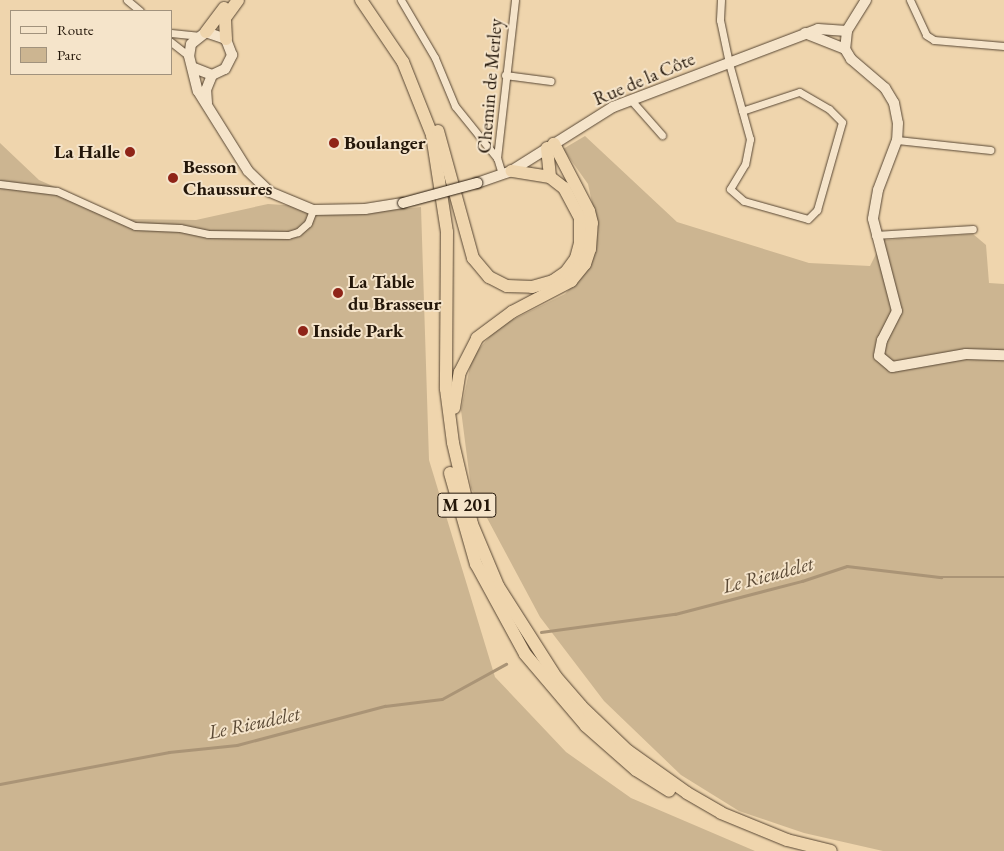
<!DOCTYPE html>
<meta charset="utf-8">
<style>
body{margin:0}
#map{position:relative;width:1004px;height:851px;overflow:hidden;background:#efd5ad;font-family:"EB Garamond",serif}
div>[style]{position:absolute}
.green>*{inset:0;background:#ccb591}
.stream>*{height:2.5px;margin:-1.25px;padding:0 1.25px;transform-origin:1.25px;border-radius:1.25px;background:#aa9476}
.roads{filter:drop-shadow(0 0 1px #574633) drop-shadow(0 0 1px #574633)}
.street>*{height:7px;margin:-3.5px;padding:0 3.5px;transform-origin:3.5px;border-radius:3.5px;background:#f5e4ca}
.secondary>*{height:10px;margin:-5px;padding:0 5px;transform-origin:5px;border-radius:5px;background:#f5e4ca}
.highway>*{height:12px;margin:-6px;padding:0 6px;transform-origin:6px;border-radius:6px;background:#efd5ad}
.bridges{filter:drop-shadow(0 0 1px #24170a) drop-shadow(0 0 1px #24170a)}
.secondary-bridge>*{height:10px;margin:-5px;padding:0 5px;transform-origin:5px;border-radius:5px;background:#f5e4ca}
.dots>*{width:14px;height:14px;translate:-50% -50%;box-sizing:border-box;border:2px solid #f5e4ca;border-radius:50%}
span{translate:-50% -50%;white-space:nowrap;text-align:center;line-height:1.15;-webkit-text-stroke:4px #f5e4ca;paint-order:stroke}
.shield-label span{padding:1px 4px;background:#f5e4ca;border:1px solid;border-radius:4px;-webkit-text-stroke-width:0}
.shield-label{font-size:18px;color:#24170a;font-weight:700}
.street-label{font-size:19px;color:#24170a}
.poi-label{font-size:19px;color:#24170a;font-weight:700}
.left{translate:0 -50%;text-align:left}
.right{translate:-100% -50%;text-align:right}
.water-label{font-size:20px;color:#5a4935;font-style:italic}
.legend{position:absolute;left:10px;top:10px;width:162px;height:65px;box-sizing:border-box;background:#f5e4ca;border:1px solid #a1927d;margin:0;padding:6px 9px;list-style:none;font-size:15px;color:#24170a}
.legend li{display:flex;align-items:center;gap:10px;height:25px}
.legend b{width:25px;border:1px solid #a1927d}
</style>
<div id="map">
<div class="green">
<div style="clip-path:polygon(585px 136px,677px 222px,809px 263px,870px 266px,883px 240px,973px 234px,986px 245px,989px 283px,1004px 284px,1004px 851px,883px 851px,804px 833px,739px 811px,681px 775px,604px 701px,540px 617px,471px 488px,461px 410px,472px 357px,498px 327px,565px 294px,591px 265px,598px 230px,588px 184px,563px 149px)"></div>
<div style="clip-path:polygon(0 143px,39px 180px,128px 219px,196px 220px,268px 204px,379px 211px,421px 207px,429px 460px,495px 677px,566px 752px,631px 798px,755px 851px,0 851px)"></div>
</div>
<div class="stream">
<div style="left:541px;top:632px;width:135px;rotate:-7.7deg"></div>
<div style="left:675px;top:614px;width:131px;rotate:-14.6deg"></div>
<div style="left:802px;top:581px;width:47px;rotate:-18.4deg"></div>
<div style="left:847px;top:566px;width:95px;rotate:6.7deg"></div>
<div style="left:941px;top:577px;width:63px"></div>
<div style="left:0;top:784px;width:172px;rotate:-10.7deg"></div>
<div style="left:169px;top:752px;width:68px;rotate:-5.9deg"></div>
<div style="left:237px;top:745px;width:153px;rotate:-14.8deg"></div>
<div style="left:385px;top:706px;width:57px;rotate:-7deg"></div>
<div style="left:442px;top:699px;width:73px;rotate:-28.7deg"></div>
</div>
<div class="roads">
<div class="street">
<div style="left:127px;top:0;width:17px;rotate:40deg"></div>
<div style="left:401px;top:0;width:67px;rotate:59.6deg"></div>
<div style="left:435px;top:58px;width:52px;rotate:67.4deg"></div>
<div style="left:455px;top:106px;width:67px;rotate:51.1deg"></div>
<div style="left:721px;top:0;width:20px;rotate:93deg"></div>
<div style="left:720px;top:20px;width:44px;rotate:78.2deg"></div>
<div style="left:729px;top:63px;width:79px;rotate:74.6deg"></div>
<div style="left:750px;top:139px;width:25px;rotate:101deg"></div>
<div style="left:745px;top:164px;width:29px;rotate:121deg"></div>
<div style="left:730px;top:189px;width:18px;rotate:41deg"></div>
<div style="left:744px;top:201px;width:66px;rotate:15.7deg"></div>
<div style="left:808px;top:219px;width:13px;rotate:-45deg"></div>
<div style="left:817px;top:210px;width:91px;rotate:-74.1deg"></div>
<div style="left:842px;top:122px;width:18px;rotate:-135deg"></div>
<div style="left:829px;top:109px;width:34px;rotate:-150deg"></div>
<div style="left:799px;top:92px;width:60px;rotate:161.6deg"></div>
<div style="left:910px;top:0;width:38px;rotate:65deg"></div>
<div style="left:926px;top:35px;width:9px;rotate:32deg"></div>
<div style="left:934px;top:40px;width:70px;rotate:4.9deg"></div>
<div style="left:171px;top:33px;width:27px;rotate:6deg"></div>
<div style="left:171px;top:42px;width:23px;rotate:38deg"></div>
<div style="left:505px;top:75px;width:46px;rotate:7.4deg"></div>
<div style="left:631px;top:100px;width:47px;rotate:48.5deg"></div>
<div style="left:897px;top:140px;width:94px;rotate:6.1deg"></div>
<div style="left:502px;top:174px;width:17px;rotate:-107deg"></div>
<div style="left:497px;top:158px;width:159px;rotate:-83.5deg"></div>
<div style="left:0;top:184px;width:57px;rotate:7deg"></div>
<div style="left:57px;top:191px;width:85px;rotate:24.2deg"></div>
<div style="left:135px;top:226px;width:45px;rotate:2.5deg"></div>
<div style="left:180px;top:228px;width:29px;rotate:12deg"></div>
<div style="left:208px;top:234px;width:80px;rotate:0.7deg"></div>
<div style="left:288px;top:235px;width:10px;rotate:-17deg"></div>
<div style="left:298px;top:232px;width:13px;rotate:-42deg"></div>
<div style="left:308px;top:223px;width:14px;rotate:-69deg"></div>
<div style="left:875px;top:235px;width:98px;rotate:-3.5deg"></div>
</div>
<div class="secondary">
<div style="left:866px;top:0;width:36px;rotate:122deg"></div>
<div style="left:847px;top:31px;width:18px;rotate:96deg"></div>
<div style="left:845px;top:49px;width:12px;rotate:59deg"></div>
<div style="left:851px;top:59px;width:45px;rotate:40.5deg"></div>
<div style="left:885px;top:88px;width:17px;rotate:59deg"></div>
<div style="left:894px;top:103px;width:20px;rotate:79deg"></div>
<div style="left:898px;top:123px;width:17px;rotate:93deg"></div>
<div style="left:897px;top:140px;width:53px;rotate:110.8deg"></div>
<div style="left:878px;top:190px;width:29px;rotate:100deg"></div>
<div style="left:873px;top:219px;width:95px;rotate:75.4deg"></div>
<div style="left:897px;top:311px;width:33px;rotate:117deg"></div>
<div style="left:882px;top:340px;width:16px;rotate:101deg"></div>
<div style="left:879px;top:356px;width:17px;rotate:40deg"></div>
<div style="left:892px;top:367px;width:75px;rotate:-10deg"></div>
<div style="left:966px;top:354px;width:38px;rotate:2deg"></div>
<div style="left:805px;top:33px;width:43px;rotate:21.8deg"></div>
<div style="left:194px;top:68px;width:19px;rotate:21deg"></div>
<div style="left:212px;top:75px;width:14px;rotate:-25deg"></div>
<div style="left:225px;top:69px;width:16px;rotate:-63deg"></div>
<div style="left:232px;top:55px;width:17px;rotate:-111deg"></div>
<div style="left:226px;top:39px;width:21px;rotate:-161deg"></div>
<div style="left:206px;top:32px;width:19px;rotate:141deg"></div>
<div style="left:191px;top:44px;width:12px;rotate:99deg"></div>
<div style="left:189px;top:56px;width:36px;rotate:76deg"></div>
<div style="left:198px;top:91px;width:94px;rotate:58deg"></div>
<div style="left:248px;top:171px;width:30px;rotate:44deg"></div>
<div style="left:270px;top:192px;width:47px;rotate:22.7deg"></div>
<div style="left:313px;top:210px;width:52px;rotate:-1.1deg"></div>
<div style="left:365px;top:209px;width:38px;rotate:-9deg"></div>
<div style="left:207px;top:103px;width:13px;rotate:-94deg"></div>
<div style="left:206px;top:90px;width:16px;rotate:-68deg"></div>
<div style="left:477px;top:183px;width:36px;rotate:-19deg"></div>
<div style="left:511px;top:171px;width:120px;rotate:-32.1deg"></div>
<div style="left:613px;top:107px;width:219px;rotate:-20.8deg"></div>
<div style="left:818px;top:29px;width:29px;rotate:4deg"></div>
</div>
<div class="highway">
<div style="left:361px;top:0;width:75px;rotate:55.9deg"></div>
<div style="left:403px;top:62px;width:79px;rotate:68.3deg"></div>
<div style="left:432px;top:135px;width:98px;rotate:81.2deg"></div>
<div style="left:447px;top:232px;width:157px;rotate:90.4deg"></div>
<div style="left:446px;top:389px;width:54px;rotate:82.6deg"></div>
<div style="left:453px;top:443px;width:83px;rotate:76.8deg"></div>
<div style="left:472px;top:524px;width:67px;rotate:67.2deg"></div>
<div style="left:498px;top:586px;width:108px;rotate:57.5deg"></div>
<div style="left:556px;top:677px;width:38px;rotate:49deg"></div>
<div style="left:581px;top:706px;width:65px;rotate:43.8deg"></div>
<div style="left:628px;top:751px;width:72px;rotate:35.4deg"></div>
<div style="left:687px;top:793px;width:39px;rotate:30deg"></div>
<div style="left:721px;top:813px;width:71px;rotate:22.2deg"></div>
<div style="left:787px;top:840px;width:45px;rotate:14deg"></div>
<div style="left:206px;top:32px;width:30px;rotate:-53deg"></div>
<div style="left:226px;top:39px;width:21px;rotate:-93deg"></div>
<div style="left:225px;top:18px;width:22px;rotate:-54deg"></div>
<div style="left:438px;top:131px;width:132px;rotate:74.6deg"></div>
<div style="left:473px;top:258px;width:25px;rotate:50deg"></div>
<div style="left:489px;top:277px;width:20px;rotate:27deg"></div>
<div style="left:507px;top:286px;width:25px;rotate:2deg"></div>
<div style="left:532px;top:287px;width:22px;rotate:-16deg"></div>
<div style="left:553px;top:281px;width:16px;rotate:-35deg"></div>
<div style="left:566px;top:272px;width:17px;rotate:-54deg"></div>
<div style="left:576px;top:258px;width:16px;rotate:-75deg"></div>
<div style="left:580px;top:243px;width:25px;rotate:-90deg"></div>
<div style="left:580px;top:218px;width:34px;rotate:-118deg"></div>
<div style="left:564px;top:188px;width:18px;rotate:-142deg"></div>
<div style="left:550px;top:177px;width:39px;rotate:-171deg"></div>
<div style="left:547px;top:148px;width:29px;rotate:84deg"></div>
<div style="left:454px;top:408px;width:36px;rotate:-81deg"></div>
<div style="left:460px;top:372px;width:38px;rotate:-63deg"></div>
<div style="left:477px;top:338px;width:44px;rotate:-36.6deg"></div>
<div style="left:512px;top:312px;width:67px;rotate:-27.7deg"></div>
<div style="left:571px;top:281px;width:22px;rotate:-51deg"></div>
<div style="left:585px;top:264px;width:16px;rotate:-72deg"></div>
<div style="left:590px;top:249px;width:26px;rotate:-86deg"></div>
<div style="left:592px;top:223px;width:12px;rotate:-104deg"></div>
<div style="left:589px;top:211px;width:76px;rotate:-117.6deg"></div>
<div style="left:450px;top:473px;width:95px;rotate:74.1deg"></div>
<div style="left:476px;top:564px;width:102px;rotate:61.4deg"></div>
<div style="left:525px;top:654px;width:94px;rotate:49.7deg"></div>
<div style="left:586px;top:726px;width:67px;rotate:41.3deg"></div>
<div style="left:636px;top:770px;width:39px;rotate:32deg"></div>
</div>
</div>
<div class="bridges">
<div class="secondary-bridge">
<div style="left:403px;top:203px;width:77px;rotate:-15.1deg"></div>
</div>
</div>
<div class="dots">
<div style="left:334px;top:143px;background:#8f2418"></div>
<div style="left:130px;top:152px;background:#8f2418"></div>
<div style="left:173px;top:178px;background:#8f2418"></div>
<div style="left:338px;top:293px;background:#8f2418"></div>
<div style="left:303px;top:331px;background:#8f2418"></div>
</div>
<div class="shield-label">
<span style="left:467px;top:505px">M 201</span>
</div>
<div class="street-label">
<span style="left:644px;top:79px;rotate:-23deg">Rue de la Côte</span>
<span style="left:490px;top:86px;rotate:-85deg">Chemin de Merley</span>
</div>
<div class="poi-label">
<span class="left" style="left:344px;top:143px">Boulanger</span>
<span class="right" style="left:120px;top:152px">La Halle</span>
<span class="left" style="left:183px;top:178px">Besson<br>Chaussures</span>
<span class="left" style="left:348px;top:293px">La Table<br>du Brasseur</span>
<span class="left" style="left:313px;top:331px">Inside Park</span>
</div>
<div class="water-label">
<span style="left:768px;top:575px;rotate:-15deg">Le Rieudelet</span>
<span style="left:254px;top:723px;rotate:-12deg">Le Rieudelet</span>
</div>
<ul class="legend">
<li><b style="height:6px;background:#f5e4ca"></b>Route</li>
<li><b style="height:14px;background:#ccb591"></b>Parc</li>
</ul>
</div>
